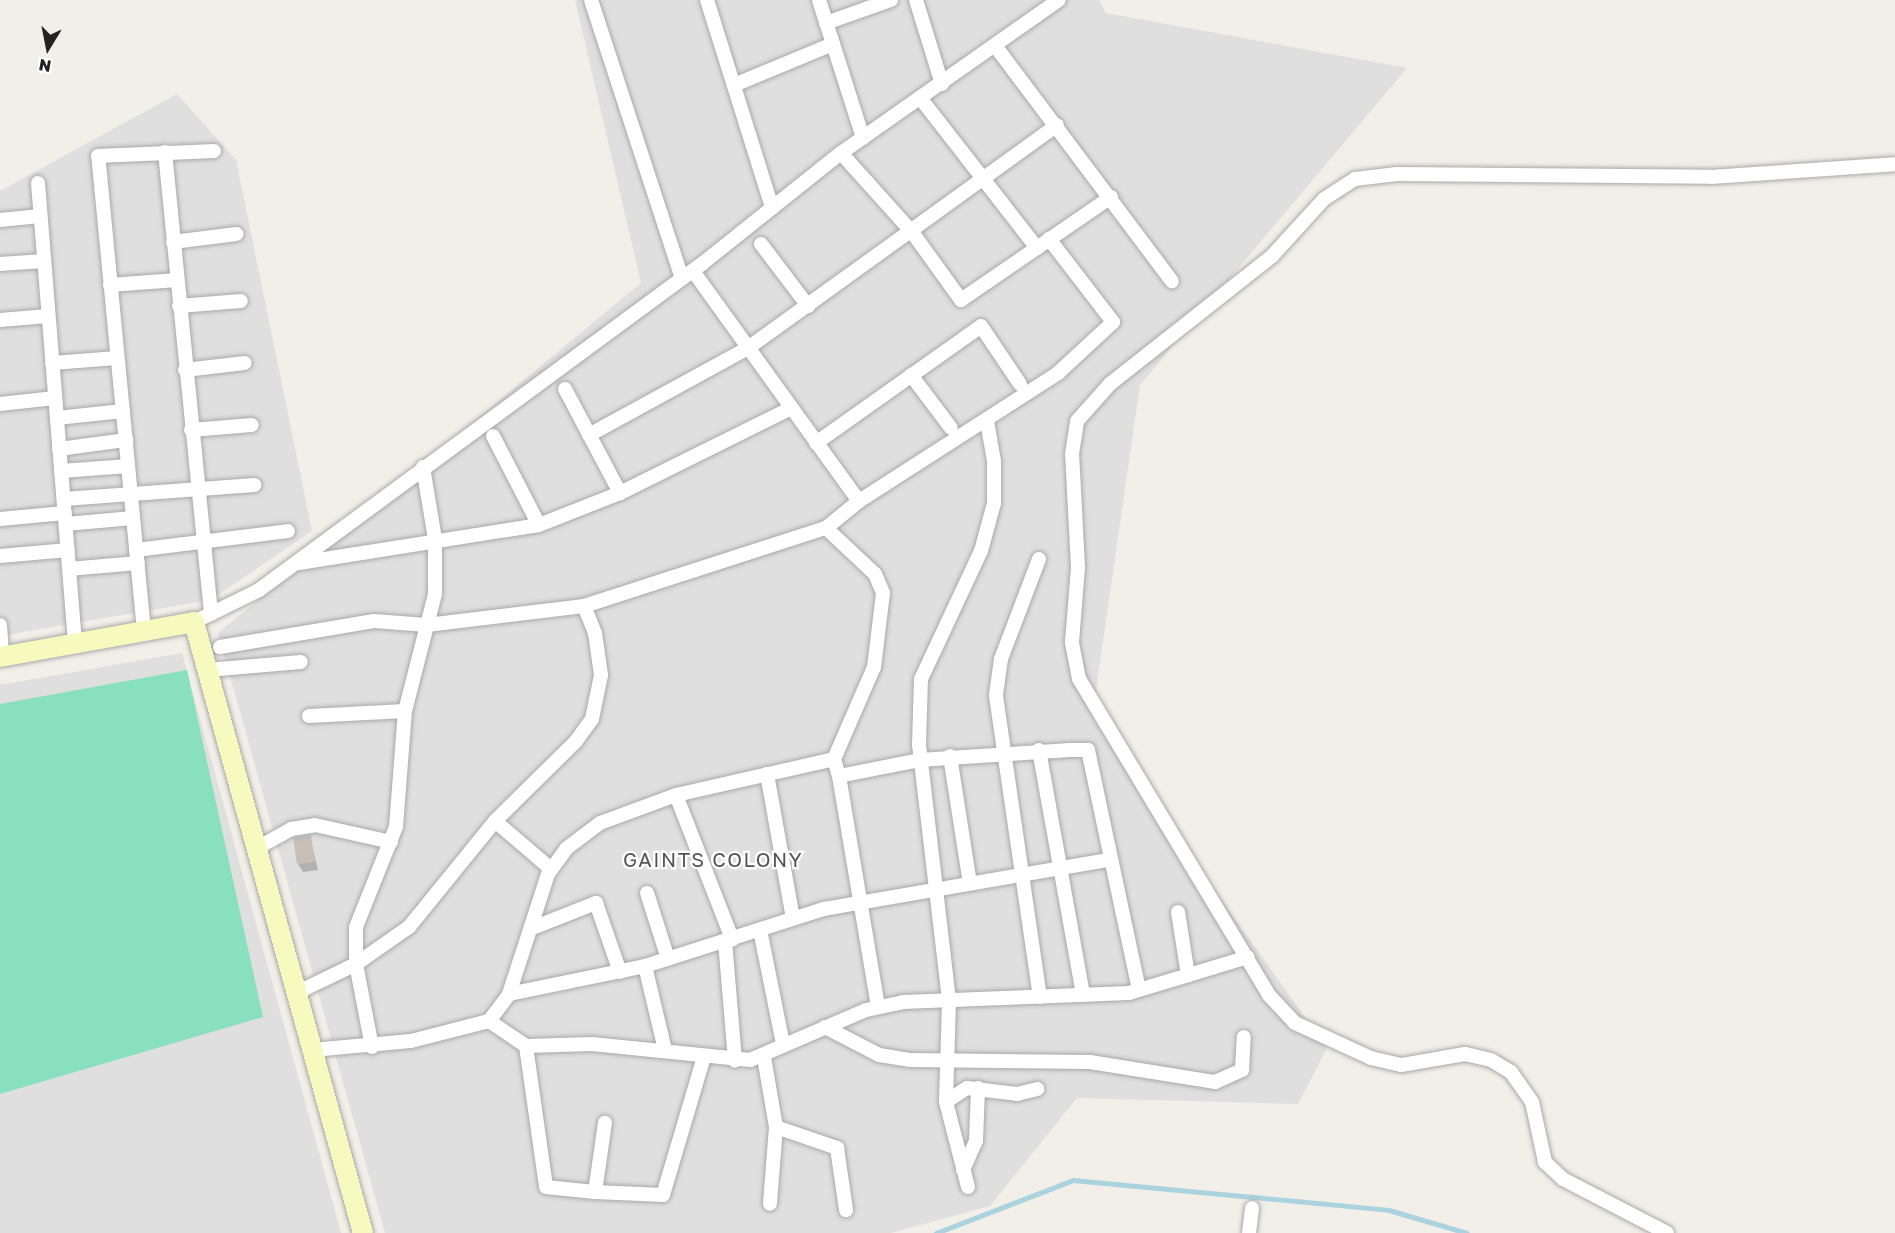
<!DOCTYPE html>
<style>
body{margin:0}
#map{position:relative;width:1895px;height:1233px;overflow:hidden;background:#f2efe9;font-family:"Golos Text",sans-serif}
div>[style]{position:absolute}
.residential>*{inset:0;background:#e0dfdf}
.pitch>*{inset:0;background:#88e0be}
.shadow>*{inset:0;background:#0003}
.stream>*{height:4.5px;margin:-2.25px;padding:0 2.25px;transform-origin:2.25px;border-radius:2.25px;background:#aad3df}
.building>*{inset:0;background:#c7bfb8;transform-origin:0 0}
.roads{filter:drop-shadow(0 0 2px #a9a9a9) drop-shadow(0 0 2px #a9a9a9)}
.street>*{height:14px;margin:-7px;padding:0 7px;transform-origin:7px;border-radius:7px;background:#fff}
.secondary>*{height:20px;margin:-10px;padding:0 10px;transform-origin:10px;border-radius:10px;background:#f7fabf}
span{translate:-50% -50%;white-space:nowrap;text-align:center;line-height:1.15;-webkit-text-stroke:4.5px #fff;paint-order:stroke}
.neighbourhood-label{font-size:20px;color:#555;letter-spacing:1.5px}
.north{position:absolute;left:18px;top:18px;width:60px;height:60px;-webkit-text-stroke:4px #fff;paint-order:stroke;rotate:190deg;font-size:16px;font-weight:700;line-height:24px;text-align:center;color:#222}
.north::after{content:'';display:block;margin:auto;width:21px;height:27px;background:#222;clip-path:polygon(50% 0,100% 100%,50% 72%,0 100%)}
</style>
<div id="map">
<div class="residential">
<div style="clip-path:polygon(575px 0,1099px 0,1106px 13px,1407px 68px,1140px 385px,1092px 718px,1327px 1048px,1298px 1104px,1077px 1098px,990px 1206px,891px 1233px,385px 1233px,218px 633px,641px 283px)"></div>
<div style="clip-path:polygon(177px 94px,236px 160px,312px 531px,210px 600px,0 636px,0 191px)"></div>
<div style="clip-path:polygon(182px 653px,341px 1233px,0 1233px,0 685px)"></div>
</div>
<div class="pitch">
<div style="clip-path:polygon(187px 670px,263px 1017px,0 1094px,0 704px)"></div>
</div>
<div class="shadow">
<div style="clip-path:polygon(310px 837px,318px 870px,303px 872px,298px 864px)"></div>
</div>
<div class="stream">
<div style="left:936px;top:1233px;width:147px;rotate:-21.1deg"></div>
<div style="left:1073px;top:1180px;width:317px;rotate:5.4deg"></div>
<div style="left:1389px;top:1210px;width:81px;rotate:16.4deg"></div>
</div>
<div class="building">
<div style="left:311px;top:835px;width:27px;height:18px;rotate:82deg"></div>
</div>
<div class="roads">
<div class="street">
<div style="left:591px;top:0;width:293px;rotate:71.9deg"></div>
<div style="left:707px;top:0;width:218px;rotate:72.6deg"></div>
<div style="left:819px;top:0;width:145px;rotate:72.3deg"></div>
<div style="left:916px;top:0;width:88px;rotate:72.8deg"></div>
<div style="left:826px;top:23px;width:69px;rotate:-19.5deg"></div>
<div style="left:996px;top:47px;width:293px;rotate:53.1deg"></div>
<div style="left:734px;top:85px;width:107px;rotate:-22.5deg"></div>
<div style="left:921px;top:99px;width:189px;rotate:52.1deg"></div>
<div style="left:165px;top:152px;width:464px;rotate:84.3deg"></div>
<div style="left:841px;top:153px;width:106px;rotate:48.1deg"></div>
<div style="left:912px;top:232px;width:84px;rotate:54.2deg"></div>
<div style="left:961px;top:300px;width:182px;rotate:-34.5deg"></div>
<div style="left:38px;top:183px;width:461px;rotate:85.4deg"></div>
<div style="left:0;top:220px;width:40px;rotate:-5.7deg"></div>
<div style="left:173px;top:242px;width:64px;rotate:-7.2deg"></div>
<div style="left:761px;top:244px;width:78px;rotate:52.8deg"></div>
<div style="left:0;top:264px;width:44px;rotate:-3.9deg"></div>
<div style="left:693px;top:271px;width:284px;rotate:54.2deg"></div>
<div style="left:110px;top:285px;width:67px;rotate:-4.3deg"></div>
<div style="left:179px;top:306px;width:62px;rotate:-4.6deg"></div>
<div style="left:0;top:320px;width:48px;rotate:-4.8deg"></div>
<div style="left:52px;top:363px;width:65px;rotate:-4.4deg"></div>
<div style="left:185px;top:370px;width:60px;rotate:-6.7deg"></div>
<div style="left:911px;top:375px;width:66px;rotate:53deg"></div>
<div style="left:565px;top:389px;width:118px;rotate:62.1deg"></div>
<div style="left:0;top:404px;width:55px;rotate:-6.2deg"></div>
<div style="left:57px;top:418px;width:66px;rotate:-6.1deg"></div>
<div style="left:191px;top:430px;width:61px;rotate:-4.7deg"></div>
<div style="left:589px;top:435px;width:181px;rotate:-28.7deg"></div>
<div style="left:748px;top:348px;width:381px;rotate:-35.8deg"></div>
<div style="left:493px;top:436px;width:100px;rotate:62.7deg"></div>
<div style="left:816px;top:443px;width:202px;rotate:-35.3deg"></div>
<div style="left:981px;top:326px;width:70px;rotate:56.1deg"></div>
<div style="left:59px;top:449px;width:68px;rotate:-7.7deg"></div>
<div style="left:61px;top:471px;width:67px;rotate:-4.3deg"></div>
<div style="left:64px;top:499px;width:191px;rotate:-4.2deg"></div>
<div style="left:0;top:519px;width:65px;rotate:-5.3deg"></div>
<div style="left:66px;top:524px;width:67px;rotate:-5.1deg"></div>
<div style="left:826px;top:528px;width:67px;rotate:43.2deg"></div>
<div style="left:875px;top:574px;width:21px;rotate:67deg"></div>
<div style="left:883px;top:593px;width:75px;rotate:96.9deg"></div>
<div style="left:874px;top:667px;width:100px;rotate:113.5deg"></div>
<div style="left:136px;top:550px;width:153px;rotate:-7.1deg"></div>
<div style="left:0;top:556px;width:68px;rotate:-5deg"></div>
<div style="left:1039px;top:559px;width:107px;rotate:110.8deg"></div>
<div style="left:1001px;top:659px;width:37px;rotate:98deg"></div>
<div style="left:996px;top:696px;width:304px;rotate:81.7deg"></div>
<div style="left:299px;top:563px;width:243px;rotate:-9deg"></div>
<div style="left:539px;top:525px;width:87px;rotate:-21.6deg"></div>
<div style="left:620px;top:493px;width:191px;rotate:-26.4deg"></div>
<div style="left:69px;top:569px;width:69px;rotate:-5deg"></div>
<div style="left:194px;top:622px;width:72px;rotate:-26.2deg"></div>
<div style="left:259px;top:590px;width:551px;rotate:-36.37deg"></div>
<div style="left:703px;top:263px;width:176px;rotate:-38.6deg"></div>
<div style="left:841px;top:153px;width:266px;rotate:-35.1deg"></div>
<div style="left:0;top:625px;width:32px;rotate:86deg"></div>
<div style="left:144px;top:631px;width:477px;rotate:-95.5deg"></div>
<div style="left:98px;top:156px;width:116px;rotate:-2.5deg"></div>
<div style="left:220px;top:647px;width:156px;rotate:-9.6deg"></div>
<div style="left:374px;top:621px;width:53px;rotate:4.3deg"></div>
<div style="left:427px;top:625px;width:158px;rotate:-6.9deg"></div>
<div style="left:584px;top:606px;width:254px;rotate:-17.9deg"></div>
<div style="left:826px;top:528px;width:43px;rotate:-39.3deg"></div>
<div style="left:859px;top:501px;width:237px;rotate:-32.7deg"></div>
<div style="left:1058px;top:373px;width:75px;rotate:-42.8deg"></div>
<div style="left:1113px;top:322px;width:105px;rotate:-127.6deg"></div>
<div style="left:207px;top:670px;width:94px;rotate:-4.9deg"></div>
<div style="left:309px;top:716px;width:96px;rotate:-3deg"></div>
<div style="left:1039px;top:750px;width:249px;rotate:79.8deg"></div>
<div style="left:950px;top:756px;width:129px;rotate:81.1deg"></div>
<div style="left:767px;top:774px;width:146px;rotate:79.8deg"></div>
<div style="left:839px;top:776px;width:234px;rotate:80.4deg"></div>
<div style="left:676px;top:795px;width:155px;rotate:68.7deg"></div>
<div style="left:495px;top:821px;width:74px;rotate:40.6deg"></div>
<div style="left:257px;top:848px;width:39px;rotate:-29deg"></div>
<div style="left:291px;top:829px;width:24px;rotate:-9deg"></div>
<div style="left:315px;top:825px;width:78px;rotate:12.6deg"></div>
<div style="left:647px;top:893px;width:69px;rotate:72.3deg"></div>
<div style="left:1178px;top:912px;width:64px;rotate:81deg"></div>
<div style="left:535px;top:927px;width:66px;rotate:-21.5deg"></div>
<div style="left:596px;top:903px;width:73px;rotate:70.8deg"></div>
<div style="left:760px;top:930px;width:116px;rotate:78.6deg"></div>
<div style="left:725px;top:941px;width:120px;rotate:85.2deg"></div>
<div style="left:645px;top:966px;width:86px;rotate:76.6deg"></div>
<div style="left:296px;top:993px;width:67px;rotate:-25.8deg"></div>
<div style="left:356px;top:964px;width:65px;rotate:-34.9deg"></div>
<div style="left:409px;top:927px;width:136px;rotate:-50.9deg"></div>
<div style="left:495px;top:821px;width:114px;rotate:-44.6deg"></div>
<div style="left:576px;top:741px;width:27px;rotate:-54deg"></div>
<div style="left:592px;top:719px;width:45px;rotate:-78.4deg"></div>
<div style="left:601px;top:675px;width:42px;rotate:-98.1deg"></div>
<div style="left:595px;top:633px;width:29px;rotate:-112deg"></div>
<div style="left:509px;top:994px;width:126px;rotate:-72deg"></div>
<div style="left:548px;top:874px;width:32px;rotate:-54deg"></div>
<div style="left:567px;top:848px;width:41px;rotate:-37.1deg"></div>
<div style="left:600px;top:823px;width:81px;rotate:-20.2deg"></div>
<div style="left:676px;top:795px;width:162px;rotate:-12.8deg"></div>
<div style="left:834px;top:759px;width:18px;rotate:74deg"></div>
<div style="left:839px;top:776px;width:83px;rotate:-11.2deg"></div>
<div style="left:920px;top:760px;width:150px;rotate:-3.8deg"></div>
<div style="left:1070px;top:750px;width:18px"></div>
<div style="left:1088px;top:750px;width:245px;rotate:78deg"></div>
<div style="left:489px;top:1021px;width:34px;rotate:-53deg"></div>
<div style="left:509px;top:994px;width:139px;rotate:-11.6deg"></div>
<div style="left:645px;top:966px;width:188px;rotate:-17.7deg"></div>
<div style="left:824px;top:909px;width:289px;rotate:-9.8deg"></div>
<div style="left:825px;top:1027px;width:61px;rotate:27.4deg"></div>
<div style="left:879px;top:1055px;width:31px;rotate:9deg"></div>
<div style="left:910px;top:1060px;width:180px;rotate:0.6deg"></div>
<div style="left:1090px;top:1062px;width:127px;rotate:9.1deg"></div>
<div style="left:1215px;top:1082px;width:30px;rotate:-24deg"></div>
<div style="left:1242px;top:1070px;width:33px;rotate:-87deg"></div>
<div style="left:526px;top:1046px;width:142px;rotate:81.9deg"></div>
<div style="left:546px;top:1187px;width:49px;rotate:5.8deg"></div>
<div style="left:595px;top:1192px;width:68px;rotate:2.5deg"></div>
<div style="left:663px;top:1195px;width:144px;rotate:-73.5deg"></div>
<div style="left:372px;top:1047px;width:85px;rotate:-100.9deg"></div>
<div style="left:356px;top:964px;width:37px;rotate:-90deg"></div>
<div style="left:356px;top:927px;width:108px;rotate:-68.2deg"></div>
<div style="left:396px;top:827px;width:116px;rotate:-85.6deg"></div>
<div style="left:405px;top:711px;width:121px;rotate:-75.6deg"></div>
<div style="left:435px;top:594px;width:55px;rotate:-90deg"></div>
<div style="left:435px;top:539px;width:73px;rotate:-99.5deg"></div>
<div style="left:312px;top:1050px;width:99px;rotate:-5.2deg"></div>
<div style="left:411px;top:1041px;width:81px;rotate:-14.4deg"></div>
<div style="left:489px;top:1021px;width:45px;rotate:34deg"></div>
<div style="left:526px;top:1046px;width:66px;rotate:-1.7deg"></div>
<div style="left:592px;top:1044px;width:159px;rotate:5.8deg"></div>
<div style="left:750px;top:1060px;width:126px;rotate:-23.3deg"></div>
<div style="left:866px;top:1010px;width:38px;rotate:-12deg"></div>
<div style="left:903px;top:1002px;width:226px;rotate:-2.3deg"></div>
<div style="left:1129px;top:993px;width:124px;rotate:-16.8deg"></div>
<div style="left:764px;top:1057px;width:71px;rotate:80.3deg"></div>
<div style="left:776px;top:1127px;width:77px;rotate:94.5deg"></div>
<div style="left:946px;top:1102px;width:25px;rotate:-34deg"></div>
<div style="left:967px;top:1088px;width:50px;rotate:6.8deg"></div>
<div style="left:1017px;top:1094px;width:21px;rotate:-14deg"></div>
<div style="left:776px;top:1127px;width:65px;rotate:19deg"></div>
<div style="left:837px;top:1148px;width:63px;rotate:81.7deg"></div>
<div style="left:963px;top:1170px;width:32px;rotate:-66deg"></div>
<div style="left:976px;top:1141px;width:53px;rotate:-87.8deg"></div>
<div style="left:968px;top:1187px;width:88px;rotate:-104.5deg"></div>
<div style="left:946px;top:1102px;width:102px;rotate:-88.3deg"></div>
<div style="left:949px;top:1000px;width:257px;rotate:-96.7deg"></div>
<div style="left:919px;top:745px;width:66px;rotate:-88.3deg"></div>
<div style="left:921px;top:679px;width:141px;rotate:-64.9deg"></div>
<div style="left:981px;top:551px;width:50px;rotate:-74.8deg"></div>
<div style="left:994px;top:503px;width:42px;rotate:-90deg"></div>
<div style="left:994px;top:461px;width:40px;rotate:-100deg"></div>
<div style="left:595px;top:1192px;width:70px;rotate:-81.8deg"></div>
<div style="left:1249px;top:1233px;width:25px;rotate:-83deg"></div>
<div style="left:1667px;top:1233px;width:117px;rotate:-152.6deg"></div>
<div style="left:1563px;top:1179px;width:25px;rotate:-137deg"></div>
<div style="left:1545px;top:1162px;width:61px;rotate:-102.2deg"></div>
<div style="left:1532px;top:1102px;width:37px;rotate:-125deg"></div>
<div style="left:1511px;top:1072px;width:23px;rotate:-149deg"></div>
<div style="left:1491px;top:1060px;width:27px;rotate:-167deg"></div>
<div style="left:1465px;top:1054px;width:65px;rotate:170.2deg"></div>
<div style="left:1401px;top:1065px;width:31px;rotate:-167deg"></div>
<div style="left:1371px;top:1058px;width:84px;rotate:-155.3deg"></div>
<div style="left:1295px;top:1023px;width:38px;rotate:-133deg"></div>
<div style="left:1269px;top:995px;width:369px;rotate:-121deg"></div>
<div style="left:1079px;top:679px;width:38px;rotate:-101deg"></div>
<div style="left:1072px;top:642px;width:75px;rotate:-85.4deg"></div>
<div style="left:1078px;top:567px;width:113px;rotate:-93deg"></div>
<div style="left:1072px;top:454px;width:33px;rotate:-81deg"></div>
<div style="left:1077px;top:421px;width:50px;rotate:-48.3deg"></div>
<div style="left:1110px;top:384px;width:206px;rotate:-38.3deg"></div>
<div style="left:1272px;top:256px;width:77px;rotate:-47.6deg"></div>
<div style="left:1324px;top:199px;width:37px;rotate:-33deg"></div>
<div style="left:1355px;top:179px;width:42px;rotate:-6.8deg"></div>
<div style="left:1397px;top:174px;width:314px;rotate:0.5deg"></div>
<div style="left:1711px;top:177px;width:184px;rotate:-4deg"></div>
</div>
<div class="secondary">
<div style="left:0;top:657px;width:197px;rotate:-10.2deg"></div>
<div style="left:194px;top:622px;width:634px;rotate:74.54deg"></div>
</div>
</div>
<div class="neighbourhood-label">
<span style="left:713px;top:859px">GAINTS COLONY</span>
</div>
<div class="north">N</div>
</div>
